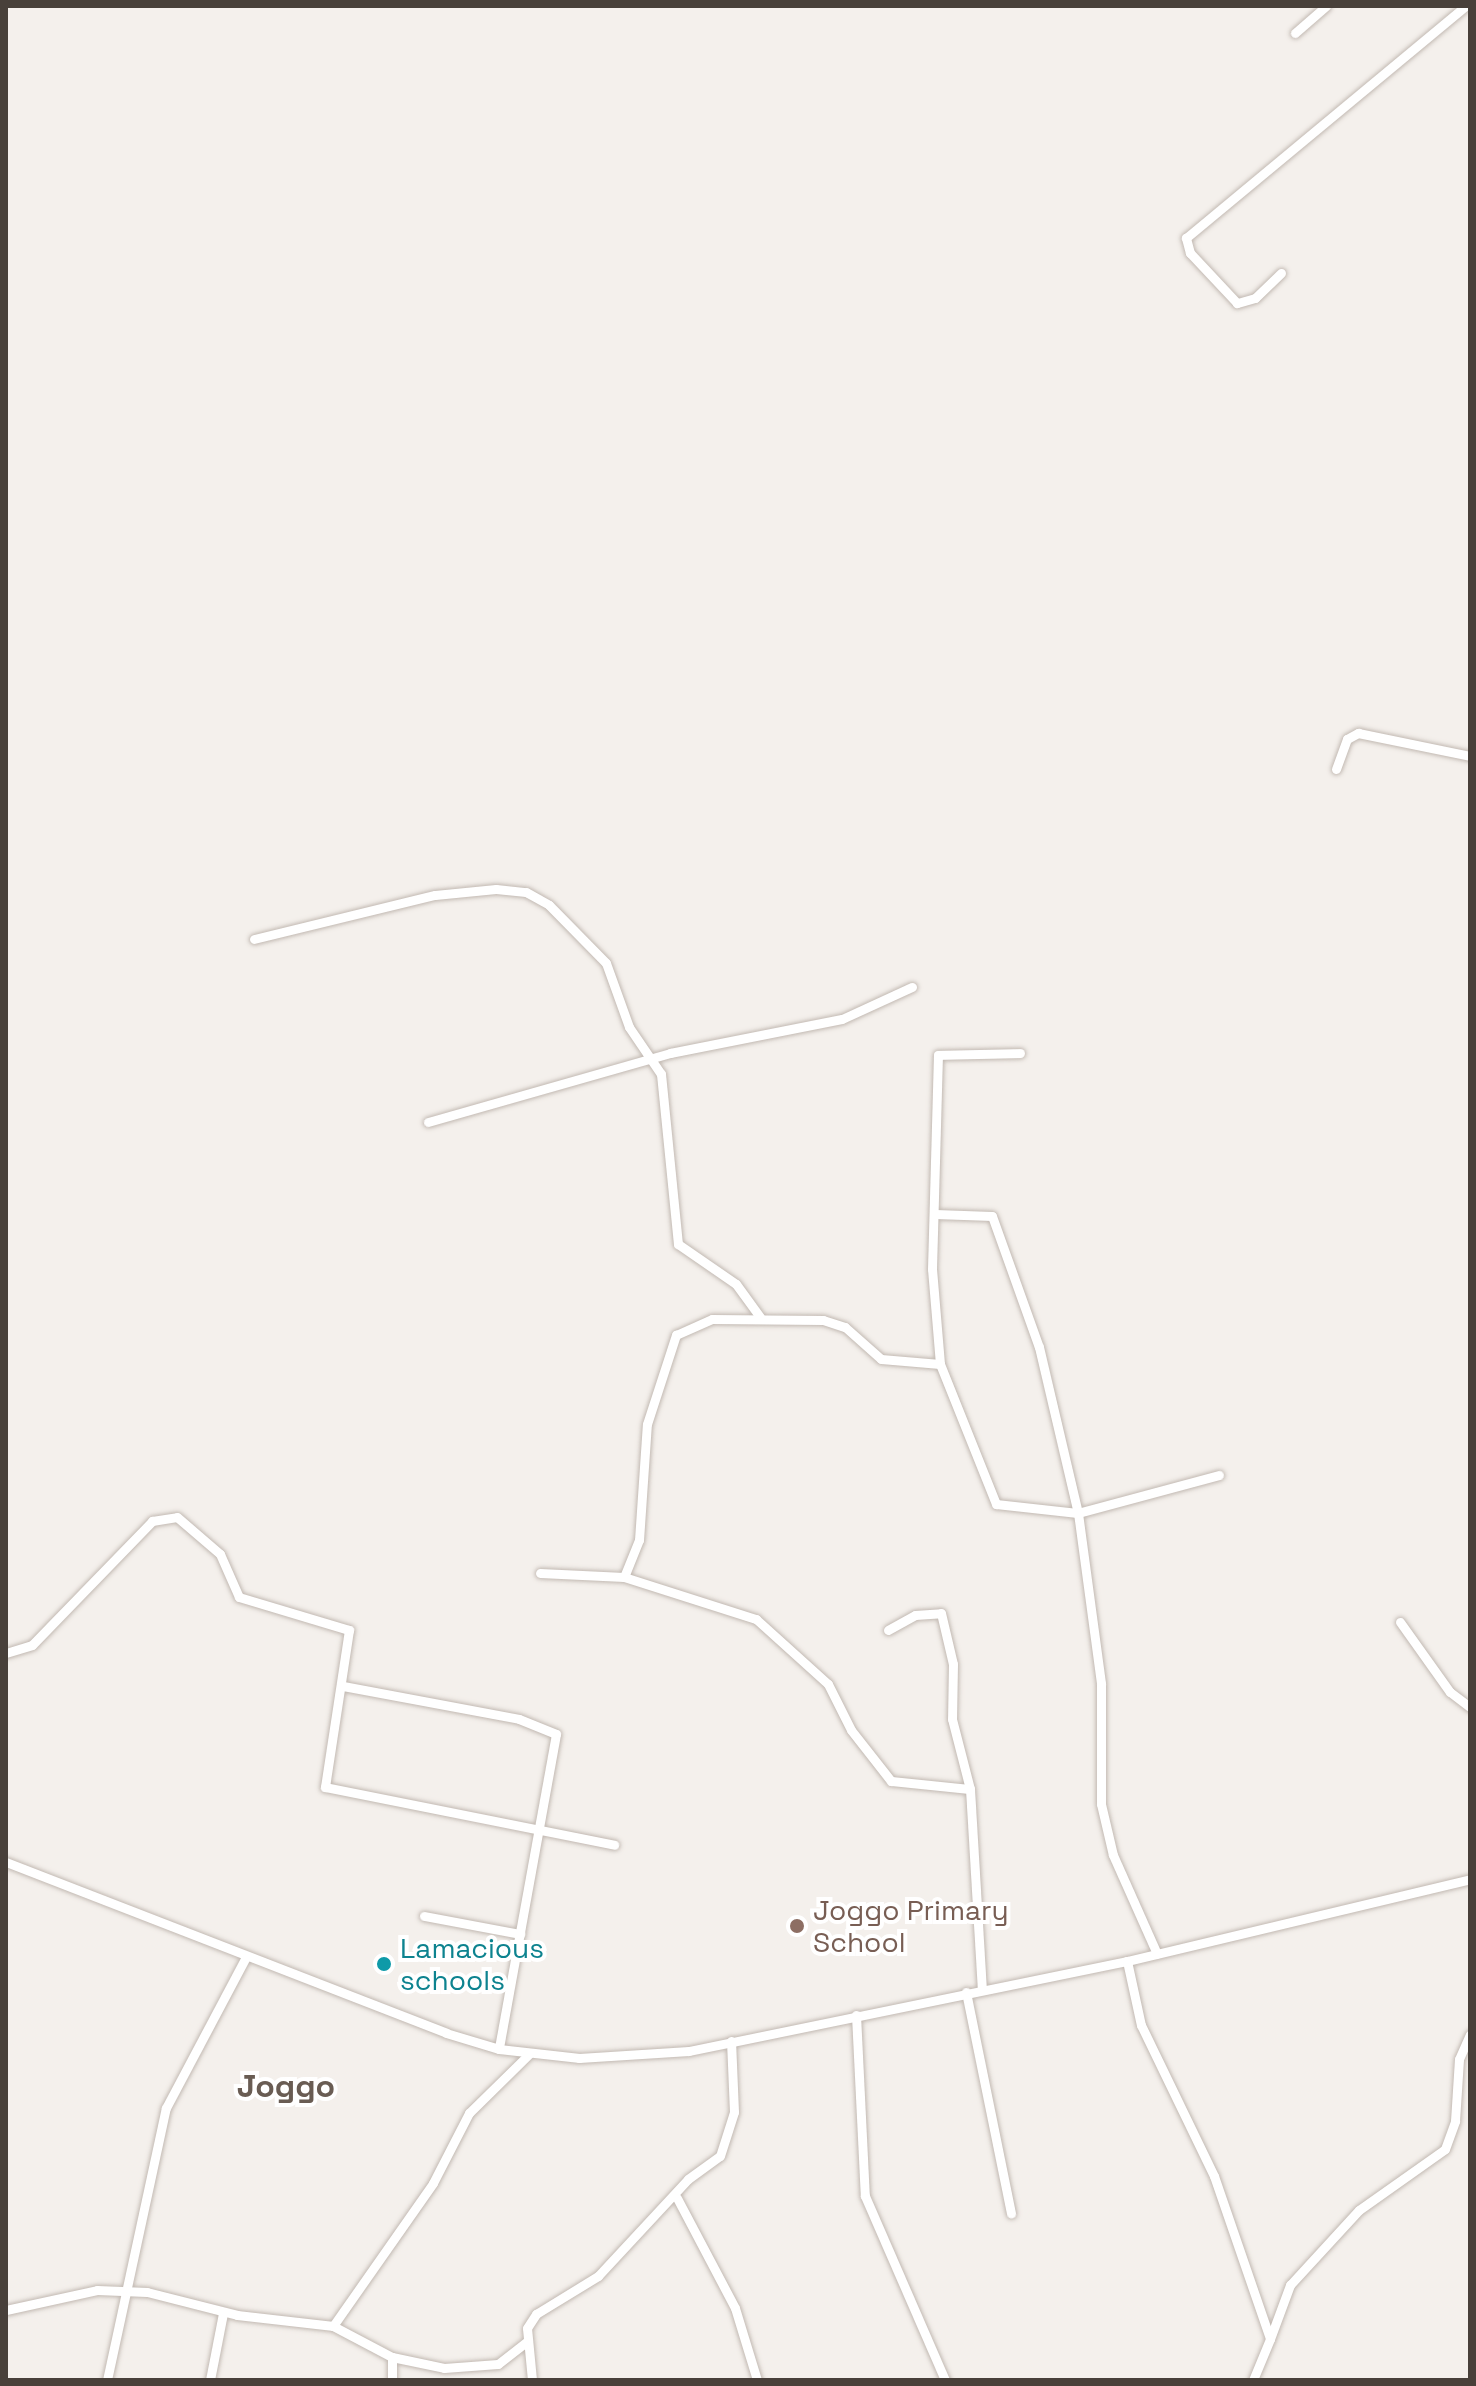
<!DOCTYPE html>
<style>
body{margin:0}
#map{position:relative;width:1476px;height:2386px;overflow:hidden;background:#f4f0ec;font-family:"Space Grotesk",sans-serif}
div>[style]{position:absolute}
.roads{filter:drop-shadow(0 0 2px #c2b9b2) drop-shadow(0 0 2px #c2b9b2)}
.street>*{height:9px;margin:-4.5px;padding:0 4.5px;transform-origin:4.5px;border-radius:4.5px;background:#fff}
.dots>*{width:22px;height:22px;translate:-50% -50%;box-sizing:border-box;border:4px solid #fff;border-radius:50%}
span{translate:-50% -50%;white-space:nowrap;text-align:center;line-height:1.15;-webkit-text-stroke:8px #fff;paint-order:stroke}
.education-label{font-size:28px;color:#785e54}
.left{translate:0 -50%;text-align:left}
.culture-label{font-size:28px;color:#0d838f}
.quarter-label{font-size:32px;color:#695c53;font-weight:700}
.frame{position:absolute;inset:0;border:8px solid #48403a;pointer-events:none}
</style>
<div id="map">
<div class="roads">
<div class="street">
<div style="left:1295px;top:33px;width:41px;rotate:-41.1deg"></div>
<div style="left:1281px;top:273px;width:36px;rotate:136deg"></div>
<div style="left:1255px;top:298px;width:19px;rotate:164deg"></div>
<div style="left:1237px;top:303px;width:69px;rotate:-133.2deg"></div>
<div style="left:1190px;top:253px;width:16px;rotate:-105deg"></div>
<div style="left:1186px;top:238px;width:363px;rotate:-39.7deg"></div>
<div style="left:1336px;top:769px;width:32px;rotate:-70deg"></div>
<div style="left:1347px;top:739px;width:13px;rotate:-29deg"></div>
<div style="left:1358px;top:733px;width:114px;rotate:11.6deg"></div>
<div style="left:254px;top:939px;width:186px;rotate:-13.7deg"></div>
<div style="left:435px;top:895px;width:61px;rotate:-5.6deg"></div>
<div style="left:496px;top:889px;width:30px;rotate:6deg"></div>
<div style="left:526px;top:892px;width:26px;rotate:29deg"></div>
<div style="left:549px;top:905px;width:81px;rotate:45.5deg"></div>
<div style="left:606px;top:963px;width:68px;rotate:70.2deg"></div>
<div style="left:629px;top:1027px;width:57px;rotate:55.8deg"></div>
<div style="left:661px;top:1074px;width:171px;rotate:84.3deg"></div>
<div style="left:678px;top:1244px;width:70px;rotate:34.6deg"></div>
<div style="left:736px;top:1284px;width:41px;rotate:54deg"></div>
<div style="left:428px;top:1122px;width:252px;rotate:-15.9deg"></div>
<div style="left:670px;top:1053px;width:175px;rotate:-11.2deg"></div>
<div style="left:842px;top:1019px;width:77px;rotate:-24.6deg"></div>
<div style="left:935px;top:1214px;width:57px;rotate:2deg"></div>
<div style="left:992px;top:1216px;width:139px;rotate:70.3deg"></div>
<div style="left:1039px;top:1347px;width:171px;rotate:76.8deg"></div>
<div style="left:1078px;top:1513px;width:146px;rotate:-15.1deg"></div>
<div style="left:940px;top:1364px;width:95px;rotate:-94.8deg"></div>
<div style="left:932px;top:1269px;width:214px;rotate:-88.4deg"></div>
<div style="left:938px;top:1055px;width:82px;rotate:-1.4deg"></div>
<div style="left:540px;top:1573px;width:84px;rotate:2.7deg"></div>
<div style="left:624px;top:1577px;width:139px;rotate:17.7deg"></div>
<div style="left:756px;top:1619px;width:97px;rotate:42.1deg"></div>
<div style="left:828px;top:1684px;width:51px;rotate:63.4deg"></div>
<div style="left:851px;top:1730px;width:65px;rotate:51.9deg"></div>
<div style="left:891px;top:1781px;width:79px;rotate:5.8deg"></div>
<div style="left:970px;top:1789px;width:200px;rotate:86.6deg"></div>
<div style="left:624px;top:1577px;width:40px;rotate:-68deg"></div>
<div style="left:639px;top:1540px;width:116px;rotate:-86.1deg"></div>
<div style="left:647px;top:1424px;width:94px;rotate:-72deg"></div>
<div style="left:676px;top:1335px;width:39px;rotate:-24deg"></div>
<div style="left:712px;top:1319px;width:111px;rotate:0.5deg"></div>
<div style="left:823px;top:1320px;width:23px;rotate:18deg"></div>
<div style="left:845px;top:1327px;width:48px;rotate:41.6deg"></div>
<div style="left:881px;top:1359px;width:59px;rotate:4.8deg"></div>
<div style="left:940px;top:1364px;width:151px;rotate:68.2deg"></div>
<div style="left:996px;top:1504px;width:82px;rotate:6.3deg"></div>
<div style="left:1078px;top:1513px;width:173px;rotate:82.3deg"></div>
<div style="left:1101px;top:1684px;width:120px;rotate:90deg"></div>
<div style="left:1101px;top:1804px;width:52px;rotate:76.8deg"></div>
<div style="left:1113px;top:1855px;width:108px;rotate:66deg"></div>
<div style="left:1400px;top:1622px;width:86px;rotate:54.5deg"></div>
<div style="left:1450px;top:1692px;width:25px;rotate:37deg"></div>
<div style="left:888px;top:1630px;width:31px;rotate:-29deg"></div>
<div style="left:915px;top:1615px;width:26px;rotate:-4deg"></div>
<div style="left:941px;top:1613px;width:52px;rotate:76.8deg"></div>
<div style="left:953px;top:1664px;width:55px;rotate:91deg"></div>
<div style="left:952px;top:1719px;width:72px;rotate:75.6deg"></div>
<div style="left:6px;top:1653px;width:27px;rotate:-17deg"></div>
<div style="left:32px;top:1645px;width:173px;rotate:-45.9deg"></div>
<div style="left:152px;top:1521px;width:25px;rotate:-9deg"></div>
<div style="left:177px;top:1517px;width:57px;rotate:40.7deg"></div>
<div style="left:220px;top:1554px;width:47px;rotate:66.2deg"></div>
<div style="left:239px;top:1597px;width:115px;rotate:16.7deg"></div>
<div style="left:349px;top:1630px;width:159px;rotate:98.7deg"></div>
<div style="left:325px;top:1787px;width:295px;rotate:11.3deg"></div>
<div style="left:343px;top:1686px;width:179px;rotate:10.6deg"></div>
<div style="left:519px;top:1719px;width:40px;rotate:22deg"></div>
<div style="left:556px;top:1734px;width:320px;rotate:100.3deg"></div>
<div style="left:6px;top:1862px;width:472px;rotate:21.2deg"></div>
<div style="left:446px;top:2033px;width:55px;rotate:16.8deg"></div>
<div style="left:499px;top:2049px;width:81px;rotate:6.4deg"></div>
<div style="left:579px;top:2058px;width:110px;rotate:-3.6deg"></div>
<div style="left:689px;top:2051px;width:447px;rotate:-11.6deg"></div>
<div style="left:1127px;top:1961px;width:353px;rotate:-13.4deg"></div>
<div style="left:424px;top:1916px;width:98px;rotate:10.6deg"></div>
<div style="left:1127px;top:1961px;width:66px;rotate:77.7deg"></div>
<div style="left:1141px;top:2025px;width:168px;rotate:64.2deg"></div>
<div style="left:1214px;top:2176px;width:172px;rotate:71deg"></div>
<div style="left:1270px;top:2339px;width:44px;rotate:112.5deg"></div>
<div style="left:966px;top:1992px;width:226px;rotate:78.5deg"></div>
<div style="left:856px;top:2015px;width:181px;rotate:87.2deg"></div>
<div style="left:865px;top:2196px;width:201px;rotate:66.5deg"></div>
<div style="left:677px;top:2198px;width:124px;rotate:62.2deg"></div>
<div style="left:735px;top:2308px;width:75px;rotate:73deg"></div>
<div style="left:6px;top:2310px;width:93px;rotate:-12.4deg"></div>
<div style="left:97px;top:2290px;width:50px;rotate:2.3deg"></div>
<div style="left:147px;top:2292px;width:93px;rotate:14.3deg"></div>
<div style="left:237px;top:2315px;width:97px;rotate:6.5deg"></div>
<div style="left:333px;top:2326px;width:67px;rotate:27.7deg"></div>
<div style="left:392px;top:2357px;width:53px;rotate:11.9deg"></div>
<div style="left:444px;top:2368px;width:54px;rotate:-4.2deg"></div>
<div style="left:498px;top:2364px;width:37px;rotate:-38deg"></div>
<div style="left:333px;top:2326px;width:174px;rotate:-55deg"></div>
<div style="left:433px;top:2183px;width:79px;rotate:-62.8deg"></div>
<div style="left:469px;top:2113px;width:84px;rotate:-44.5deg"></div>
<div style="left:1270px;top:2339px;width:58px;rotate:-69.7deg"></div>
<div style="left:1290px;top:2285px;width:102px;rotate:-47.4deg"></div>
<div style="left:1359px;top:2210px;width:105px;rotate:-35.3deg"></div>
<div style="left:1445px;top:2149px;width:30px;rotate:-70deg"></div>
<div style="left:1455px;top:2121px;width:62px;rotate:-86.3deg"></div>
<div style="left:1459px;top:2059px;width:27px;rotate:-66deg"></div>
<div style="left:392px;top:2357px;width:23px;rotate:90deg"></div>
<div style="left:107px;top:2380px;width:278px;rotate:-77.8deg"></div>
<div style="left:166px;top:2108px;width:171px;rotate:-62.1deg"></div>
<div style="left:210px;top:2380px;width:68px;rotate:-79deg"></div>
<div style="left:532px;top:2380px;width:52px;rotate:-95.5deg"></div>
<div style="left:527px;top:2328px;width:17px;rotate:-57deg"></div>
<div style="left:536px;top:2314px;width:73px;rotate:-31.5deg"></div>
<div style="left:598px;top:2276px;width:132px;rotate:-47.1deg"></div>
<div style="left:688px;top:2179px;width:39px;rotate:-36deg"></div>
<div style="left:720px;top:2156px;width:46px;rotate:-72.3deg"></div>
<div style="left:734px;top:2112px;width:71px;rotate:-92.4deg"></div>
</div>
</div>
<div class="dots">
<div style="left:797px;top:1926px;background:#8d6e63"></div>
<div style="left:384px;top:1964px;background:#0f9aa8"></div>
</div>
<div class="education-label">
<span class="left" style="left:813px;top:1926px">Joggo Primary<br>School</span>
</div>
<div class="culture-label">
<span class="left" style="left:400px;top:1964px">Lamacious<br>schools</span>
</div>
<div class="quarter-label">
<span style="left:286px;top:2086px">Joggo</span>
</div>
<div class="frame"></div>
</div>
